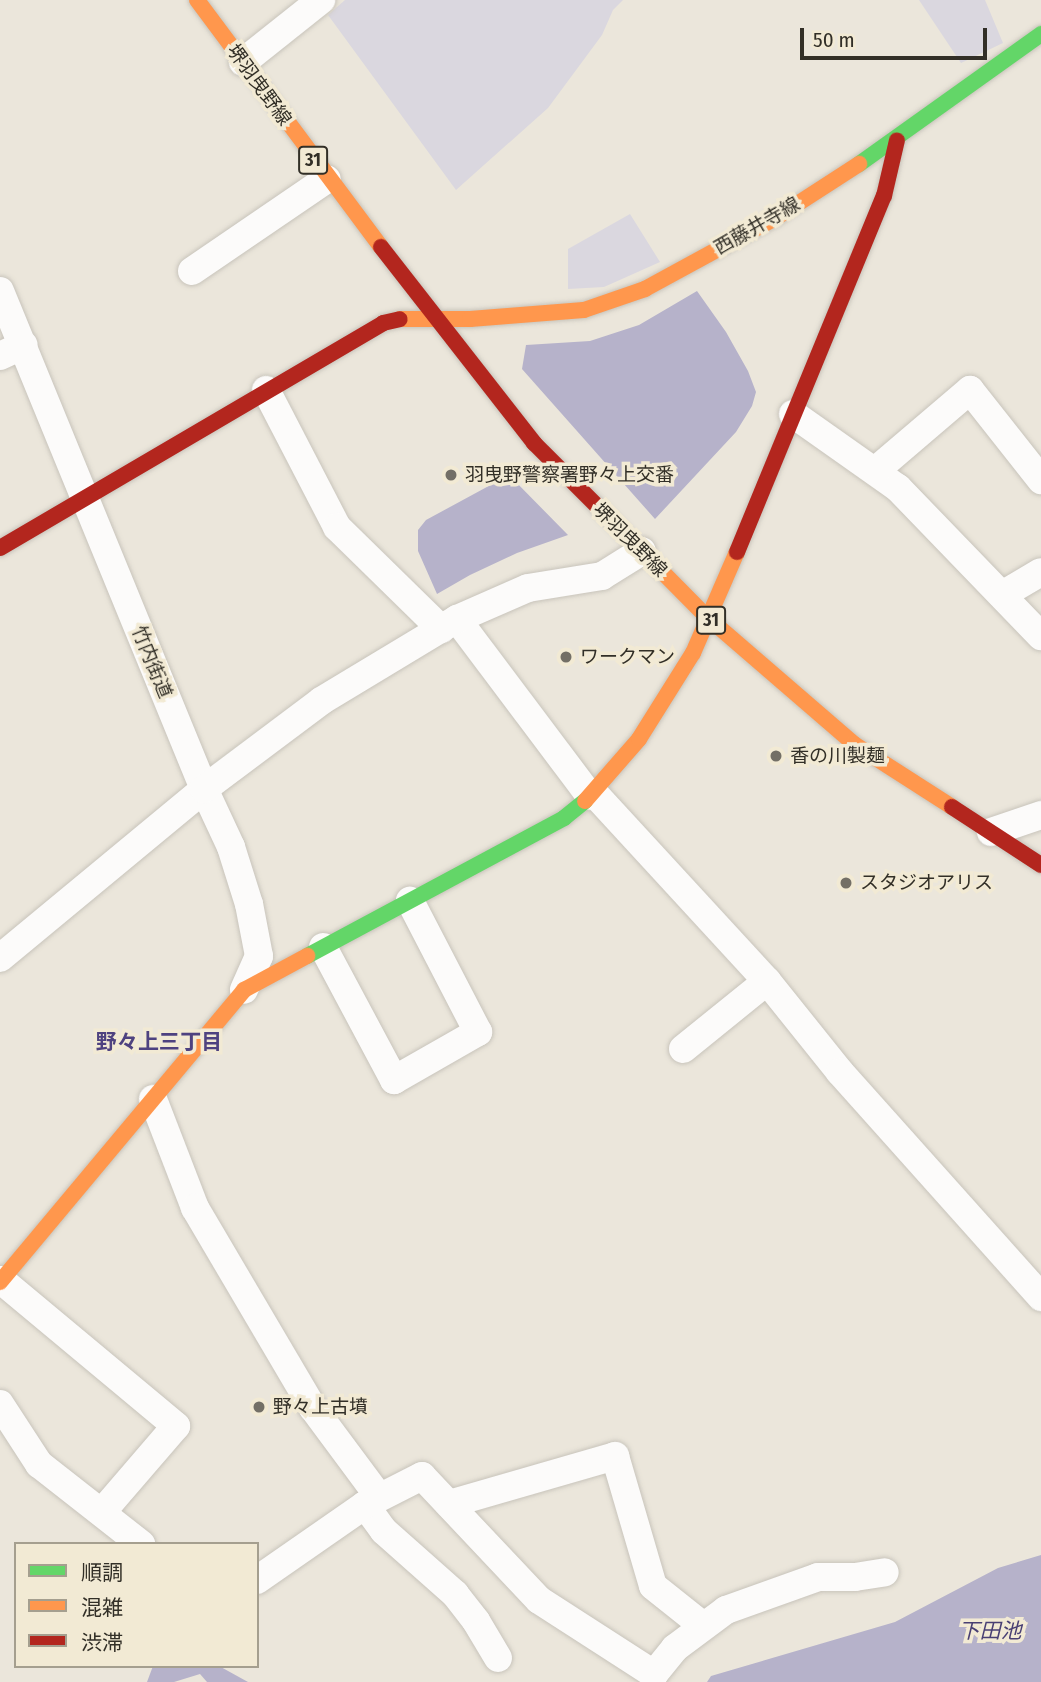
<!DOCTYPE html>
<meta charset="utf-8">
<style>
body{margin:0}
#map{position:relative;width:1041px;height:1682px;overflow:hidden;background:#ebe6db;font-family:"Fira Sans Condensed","Noto Sans JP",sans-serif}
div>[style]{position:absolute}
.green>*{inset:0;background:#dad7df}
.water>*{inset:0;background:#b6b2ca}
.roads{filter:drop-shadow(0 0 2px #c8c4bb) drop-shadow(0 0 2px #c8c4bb)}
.street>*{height:28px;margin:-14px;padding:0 14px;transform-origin:14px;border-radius:14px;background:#fcfbfa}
.fast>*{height:16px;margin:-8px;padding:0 8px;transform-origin:8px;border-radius:8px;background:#63d668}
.slow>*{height:16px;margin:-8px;padding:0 8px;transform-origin:8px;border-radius:8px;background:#ff974d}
.jam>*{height:16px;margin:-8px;padding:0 8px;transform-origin:8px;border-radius:8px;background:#b3261e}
.dots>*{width:19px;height:19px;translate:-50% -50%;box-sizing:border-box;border:4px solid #f2ead4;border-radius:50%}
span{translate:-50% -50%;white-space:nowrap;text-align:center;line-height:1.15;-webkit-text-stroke:7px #f2ead4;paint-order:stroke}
.shield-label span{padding:2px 5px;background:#f2ead4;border:2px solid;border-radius:5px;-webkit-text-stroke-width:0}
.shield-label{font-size:18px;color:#322f27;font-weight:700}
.street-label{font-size:19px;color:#322f27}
.poi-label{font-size:19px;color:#322f27}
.left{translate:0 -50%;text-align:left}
.neighbourhood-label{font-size:21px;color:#4e4280;font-weight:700}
.water-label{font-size:21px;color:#483f73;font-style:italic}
.legend{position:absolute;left:14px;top:1542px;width:245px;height:126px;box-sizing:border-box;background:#f2ead4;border:2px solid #a59f8f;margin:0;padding:9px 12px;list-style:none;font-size:21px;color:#322f27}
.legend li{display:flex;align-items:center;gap:14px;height:35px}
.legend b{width:35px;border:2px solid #a59f8f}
.scale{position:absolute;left:800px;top:28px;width:187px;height:32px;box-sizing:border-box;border:4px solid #322f27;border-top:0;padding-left:9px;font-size:21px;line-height:24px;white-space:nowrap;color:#322f27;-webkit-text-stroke:5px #f2ead4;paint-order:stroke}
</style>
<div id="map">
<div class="green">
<div style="clip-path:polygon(345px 0,623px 0,613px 10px,602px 35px,548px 108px,456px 190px,328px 15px)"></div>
<div style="clip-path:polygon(919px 0,985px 0,1003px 43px,961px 63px)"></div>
<div style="clip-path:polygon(630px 214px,660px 262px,604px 287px,568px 289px,568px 249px)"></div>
</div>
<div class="water">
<div style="clip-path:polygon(697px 291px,726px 332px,748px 371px,756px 392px,752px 406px,736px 432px,655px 519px,522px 369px,526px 345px,590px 341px,639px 325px)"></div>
<div style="clip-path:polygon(509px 475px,568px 535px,517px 553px,470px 575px,437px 594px,418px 551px,418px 530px,426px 520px)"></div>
<div style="clip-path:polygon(1041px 1555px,1041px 1682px,707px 1682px,711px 1676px,895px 1622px,998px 1568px)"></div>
<div style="clip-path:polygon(153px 1666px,219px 1666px,248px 1682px,207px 1682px,200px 1674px,174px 1682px,147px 1682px)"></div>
</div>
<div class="roads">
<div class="street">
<div style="left:243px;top:62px;width:100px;rotate:-38.5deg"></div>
<div style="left:192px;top:271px;width:163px;rotate:-34.3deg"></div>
<div style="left:0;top:291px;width:538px;rotate:67.72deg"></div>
<div style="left:204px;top:789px;width:64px;rotate:65deg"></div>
<div style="left:231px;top:847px;width:60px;rotate:72.5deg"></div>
<div style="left:249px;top:904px;width:53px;rotate:79.1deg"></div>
<div style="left:259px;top:956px;width:37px;rotate:114deg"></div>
<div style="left:0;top:356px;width:26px;rotate:-25deg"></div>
<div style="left:266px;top:390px;width:154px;rotate:62.6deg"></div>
<div style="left:337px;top:527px;width:146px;rotate:44.4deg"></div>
<div style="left:793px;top:414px;width:128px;rotate:35.2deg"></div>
<div style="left:898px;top:488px;width:206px;rotate:46deg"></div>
<div style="left:875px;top:471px;width:125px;rotate:-40.5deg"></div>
<div style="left:970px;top:390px;width:115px;rotate:51.7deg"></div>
<div style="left:1002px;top:595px;width:45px;rotate:-30.5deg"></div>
<div style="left:457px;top:619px;width:221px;rotate:53.1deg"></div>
<div style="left:594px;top:793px;width:255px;rotate:47.4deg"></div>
<div style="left:767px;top:981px;width:117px;rotate:51.3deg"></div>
<div style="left:840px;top:1072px;width:302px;rotate:48.2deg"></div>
<div style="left:991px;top:832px;width:53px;rotate:-18.8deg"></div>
<div style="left:323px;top:947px;width:151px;rotate:61.9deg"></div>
<div style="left:394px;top:1080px;width:97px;rotate:-29.7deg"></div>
<div style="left:478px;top:1032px;width:148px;rotate:-117.4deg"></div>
<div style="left:0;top:958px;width:265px;rotate:-39.6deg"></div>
<div style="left:204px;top:789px;width:146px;rotate:-36.9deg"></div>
<div style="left:321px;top:701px;width:159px;rotate:-31.1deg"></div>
<div style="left:457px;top:619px;width:77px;rotate:-23.6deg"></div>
<div style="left:528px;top:588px;width:75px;rotate:-9.2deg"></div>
<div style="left:602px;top:576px;width:47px;rotate:-32deg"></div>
<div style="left:683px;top:1049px;width:108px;rotate:-39deg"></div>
<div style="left:153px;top:1099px;width:117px;rotate:68.9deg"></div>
<div style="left:195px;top:1208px;width:232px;rotate:59.5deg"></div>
<div style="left:313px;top:1408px;width:111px;rotate:53.4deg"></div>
<div style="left:1px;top:1280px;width:228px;rotate:39.8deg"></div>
<div style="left:176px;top:1426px;width:113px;rotate:130.7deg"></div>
<div style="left:0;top:1404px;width:72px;rotate:57deg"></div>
<div style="left:39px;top:1464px;width:130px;rotate:38.1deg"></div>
<div style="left:449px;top:1504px;width:173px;rotate:-16.1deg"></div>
<div style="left:615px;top:1456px;width:135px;rotate:73.7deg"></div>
<div style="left:653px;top:1586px;width:63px;rotate:38.5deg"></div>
<div style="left:365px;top:1505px;width:32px;rotate:54deg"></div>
<div style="left:384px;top:1531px;width:95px;rotate:41.6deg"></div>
<div style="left:455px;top:1594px;width:34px;rotate:52deg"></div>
<div style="left:476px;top:1621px;width:43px;rotate:59.3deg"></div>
<div style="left:257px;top:1580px;width:131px;rotate:-34.8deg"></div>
<div style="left:365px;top:1505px;width:64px;rotate:-27deg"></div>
<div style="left:422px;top:1476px;width:170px;rotate:46.7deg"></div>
<div style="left:539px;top:1600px;width:137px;rotate:32.8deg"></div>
<div style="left:654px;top:1674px;width:33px;rotate:-51deg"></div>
<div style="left:675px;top:1648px;width:64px;rotate:-36.7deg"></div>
<div style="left:726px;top:1610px;width:98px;rotate:-19.7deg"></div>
<div style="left:818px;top:1577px;width:37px"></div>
<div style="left:855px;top:1577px;width:30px;rotate:-9deg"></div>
</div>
<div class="fast">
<div style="left:859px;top:164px;width:224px;rotate:-35.5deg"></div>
<div style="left:307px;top:956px;width:292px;rotate:-28.2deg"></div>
<div style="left:564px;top:818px;width:27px;rotate:-39deg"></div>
</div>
<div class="slow">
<div style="left:197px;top:0;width:308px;rotate:53.3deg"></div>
<div style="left:400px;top:319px;width:70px"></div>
<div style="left:470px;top:319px;width:114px;rotate:-4.5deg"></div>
<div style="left:584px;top:310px;width:65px;rotate:-19deg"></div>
<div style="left:645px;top:289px;width:150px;rotate:-28.6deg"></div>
<div style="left:777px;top:217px;width:98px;rotate:-32.9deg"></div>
<div style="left:606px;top:515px;width:144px;rotate:45.3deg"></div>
<div style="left:707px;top:617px;width:194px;rotate:40.8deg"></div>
<div style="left:854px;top:744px;width:117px;rotate:32.7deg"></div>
<div style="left:585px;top:801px;width:82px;rotate:-48.9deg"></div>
<div style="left:639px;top:739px;width:102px;rotate:-57.9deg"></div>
<div style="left:693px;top:653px;width:110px;rotate:-66.5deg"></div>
<div style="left:0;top:1282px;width:381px;rotate:-50.1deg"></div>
<div style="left:244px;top:990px;width:72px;rotate:-28.4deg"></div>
</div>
<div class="jam">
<div style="left:381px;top:247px;width:249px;rotate:52deg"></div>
<div style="left:534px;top:443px;width:102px;rotate:45deg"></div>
<div style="left:0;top:548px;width:444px;rotate:-30.4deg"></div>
<div style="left:383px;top:323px;width:17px;rotate:-13deg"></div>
<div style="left:737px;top:552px;width:385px;rotate:-67.6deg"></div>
<div style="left:884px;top:196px;width:57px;rotate:-76.9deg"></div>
<div style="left:952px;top:807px;width:106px;rotate:33.1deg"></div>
</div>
</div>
<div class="dots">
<div style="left:451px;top:475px;background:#736f66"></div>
<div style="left:566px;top:657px;background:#736f66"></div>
<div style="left:776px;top:756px;background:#736f66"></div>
<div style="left:846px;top:883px;background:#736f66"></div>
<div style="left:259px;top:1407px;background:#736f66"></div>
</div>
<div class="shield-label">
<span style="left:313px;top:160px">31</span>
<span style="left:711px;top:620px">31</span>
</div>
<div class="street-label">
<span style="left:259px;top:85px;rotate:54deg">堺羽曳野線</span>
<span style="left:757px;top:226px;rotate:-30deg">西藤井寺線</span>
<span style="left:630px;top:540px;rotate:45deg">堺羽曳野線</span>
<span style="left:152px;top:662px;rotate:68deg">竹内街道</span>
</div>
<div class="poi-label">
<span class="left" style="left:465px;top:475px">羽曳野警察署野々上交番</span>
<span class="left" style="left:580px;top:657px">ワークマン</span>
<span class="left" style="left:790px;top:756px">香の川製麺</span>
<span class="left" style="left:860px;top:883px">スタジオアリス</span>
<span class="left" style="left:273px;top:1407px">野々上古墳</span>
</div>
<div class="neighbourhood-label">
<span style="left:159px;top:1042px">野々上三丁目</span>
</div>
<div class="water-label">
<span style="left:990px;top:1631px">下田池</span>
</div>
<ul class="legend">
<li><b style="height:9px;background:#63d668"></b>順調</li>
<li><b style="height:9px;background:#ff974d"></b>混雑</li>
<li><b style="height:9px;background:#b3261e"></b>渋滞</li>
</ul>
<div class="scale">50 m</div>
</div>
